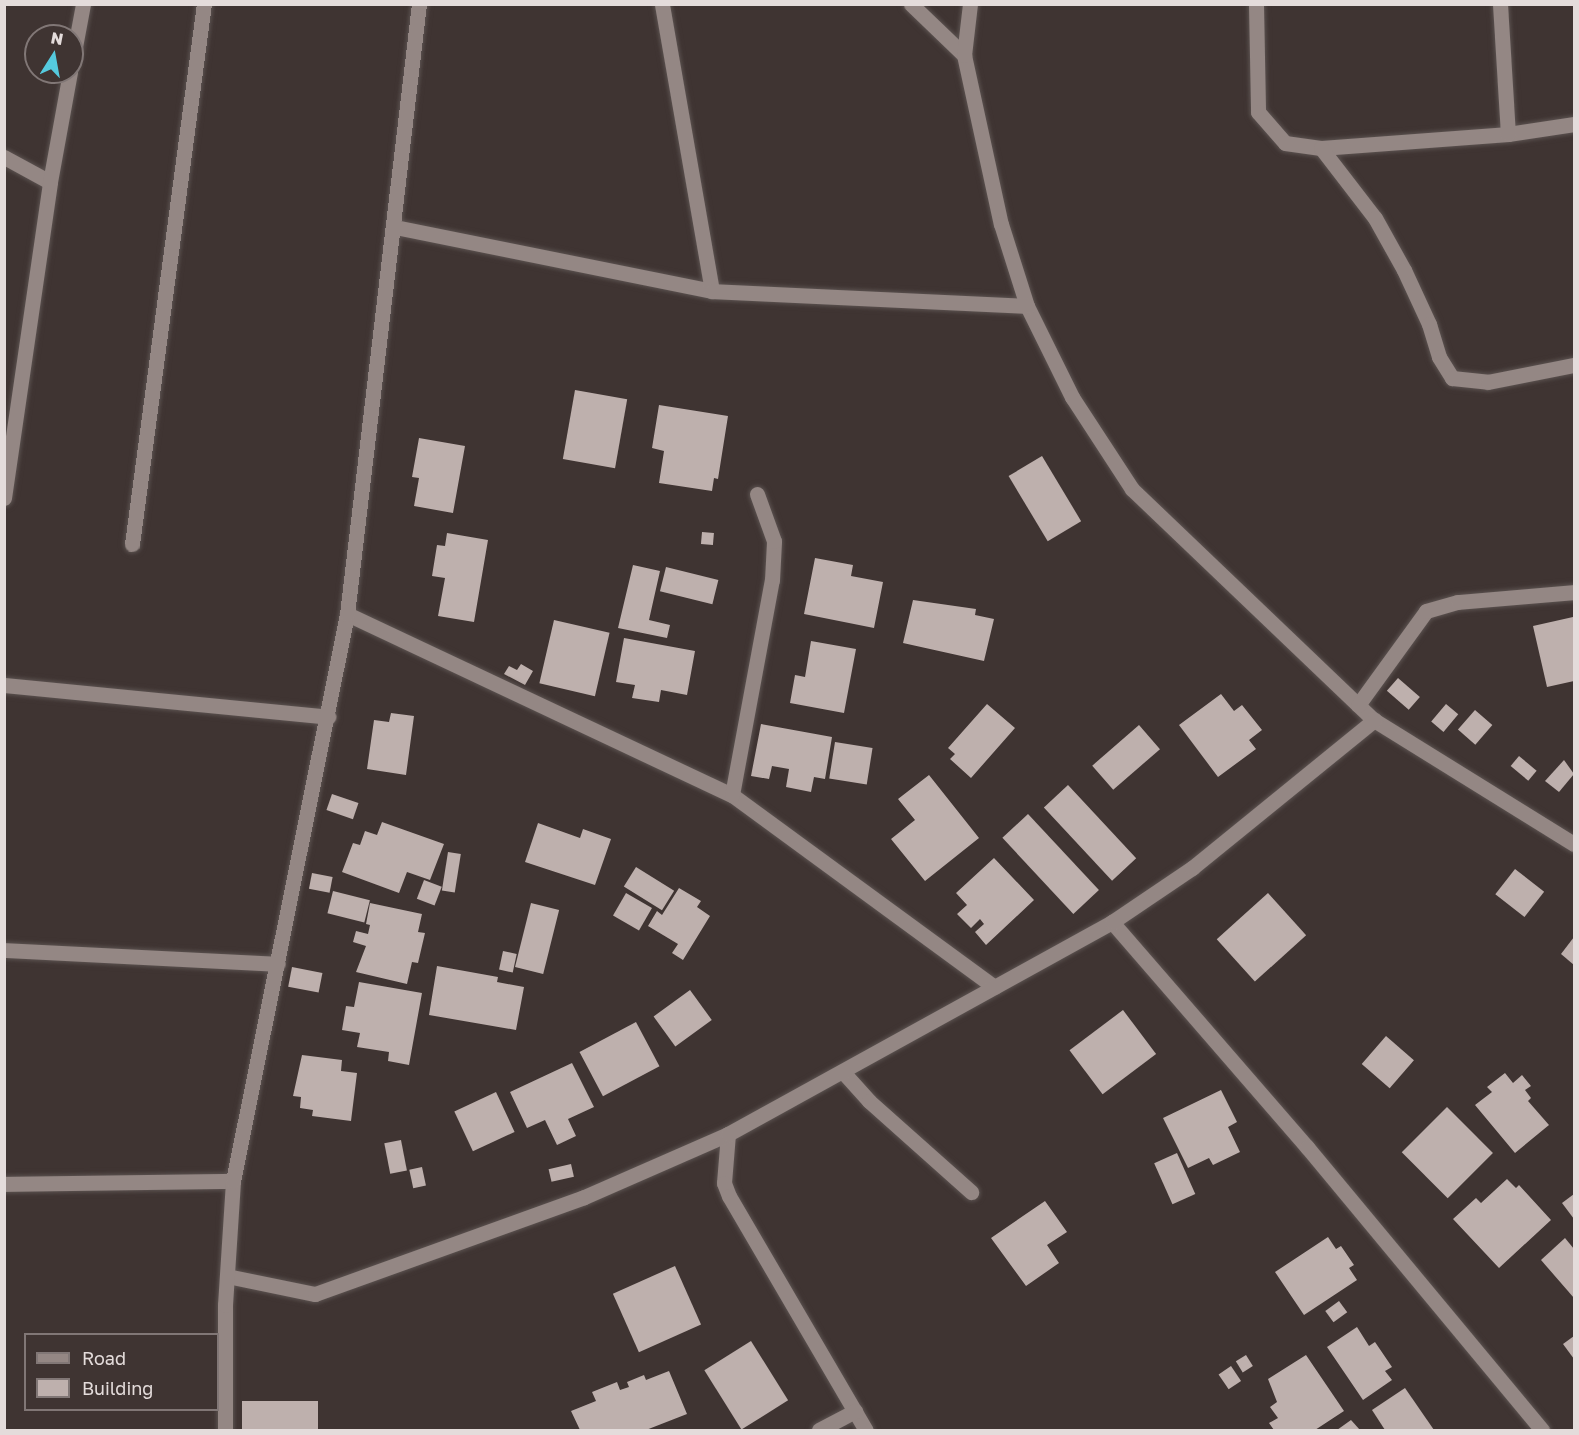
<!DOCTYPE html>
<style>
body{margin:0}
#map{position:relative;width:1579px;height:1435px;overflow:hidden;background:#3f3432;font-family:"Golos Text",sans-serif}
div>[style]{position:absolute}
.building>*{inset:0;background:#beb0ad;transform-origin:0 0}
.roads{filter:drop-shadow(0 0 2px #5b5250) drop-shadow(0 0 2px #5b5250)}
.minor>*{height:15px;margin:-7.5px;padding:0 7.5px;transform-origin:7.5px;border-radius:7.5px;background:#948784}
span{translate:-50% -50%;white-space:nowrap;text-align:center;line-height:1.15;-webkit-text-stroke:6px #3f3432;paint-order:stroke}
.frame{position:absolute;inset:0;border:6px solid #e4dcdb;pointer-events:none}
.legend{position:absolute;left:24px;top:1333px;width:195px;height:78px;box-sizing:border-box;background:#3f3432;border:2px solid #817776;margin:0;padding:8px 10px;list-style:none;font-size:18px;color:#e4dcdb}
.legend li{display:flex;align-items:center;gap:12px;height:30px}
.legend b{width:30px;border:2px solid #817776}
.north{position:absolute;left:24px;top:24px;width:60px;height:60px;box-sizing:border-box;background:#3f3432;border:2px solid #817776;border-radius:50%;rotate:11deg;font-size:16px;font-weight:700;line-height:24px;text-align:center;color:#e4dcdb}
.north::after{content:'';display:block;margin:auto;width:21px;height:27px;background:#55cade;clip-path:polygon(50% 0,100% 100%,50% 72%,0 100%)}
</style>
<div id="map">
<div class="building">
<div style="left:575px;top:390px;width:53px;height:70px;rotate:10deg"></div>
<div style="clip-path:polygon(659px 405px,728px 416px,718px 479px,714px 478px,712px 491px,659px 483px,664px 451px,652px 448px)"></div>
<div style="clip-path:polygon(419px 438px,465px 446px,453px 513px,414px 506px,419px 478px,412px 477px)"></div>
<div style="left:1042px;top:456px;width:76px;height:39px;rotate:59deg"></div>
<div style="left:702px;top:532px;width:12px;height:12px;rotate:5deg"></div>
<div style="clip-path:polygon(447px 533px,488px 540px,474px 622px,438px 616px,445px 578px,432px 576px,437px 545px,445px 546px)"></div>
<div style="clip-path:polygon(815px 558px,853px 565px,851px 576px,883px 582px,874px 628px,804px 614px)"></div>
<div style="clip-path:polygon(633px 565px,660px 571px,649px 620px,670px 625px,667px 638px,618px 628px)"></div>
<div style="left:666px;top:567px;width:54px;height:25px;rotate:14deg"></div>
<div style="clip-path:polygon(913px 600px,976px 609px,975px 615px,994px 619px,984px 661px,903px 643px)"></div>
<div style="clip-path:polygon(1573px 617px,1574px 681px,1547px 687px,1533px 626px)"></div>
<div style="left:554px;top:620px;width:57px;height:65px;rotate:13deg"></div>
<div style="clip-path:polygon(624px 638px,695px 651px,687px 695px,661px 690px,659px 702px,632px 698px,635px 685px,616px 682px)"></div>
<div style="clip-path:polygon(811px 641px,856px 649px,844px 713px,790px 703px,795px 675px,805px 677px)"></div>
<div style="clip-path:polygon(521px 664px,533px 671px,525px 685px,504px 674px,509px 666px,517px 670px)"></div>
<div style="left:1398px;top:678px;width:29px;height:17px;rotate:41deg"></div>
<div style="clip-path:polygon(1221px 694px,1234px 711px,1242px 705px,1262px 730px,1249px 740px,1256px 749px,1218px 777px,1179px 725px)"></div>
<div style="clip-path:polygon(987px 704px,1015px 728px,971px 778px,950px 759px,955px 754px,948px 748px)"></div>
<div style="left:1446px;top:704px;width:16px;height:23px;rotate:40deg"></div>
<div style="left:1475px;top:710px;width:23px;height:26px;rotate:41deg"></div>
<div style="clip-path:polygon(391px 713px,414px 716px,406px 775px,367px 769px,374px 720px,389px 722px)"></div>
<div style="clip-path:polygon(761px 724px,832px 737px,825px 779px,814px 777px,811px 792px,786px 787px,789px 769px,772px 766px,769px 779px,751px 776px)"></div>
<div style="left:1139px;top:725px;width:32px;height:62px;rotate:49deg"></div>
<div style="left:835px;top:742px;width:38px;height:37px;rotate:9deg"></div>
<div style="left:1519px;top:756px;width:23px;height:13px;rotate:40deg"></div>
<div style="clip-path:polygon(1564px 760px,1574px 774px,1559px 792px,1545px 781px)"></div>
<div style="clip-path:polygon(929px 775px,979px 838px,925px 881px,891px 839px,915px 820px,898px 799px)"></div>
<div style="left:1068px;top:785px;width:100px;height:33px;rotate:47deg"></div>
<div style="left:332px;top:794px;width:28px;height:17px;rotate:19deg"></div>
<div style="left:1028px;top:814px;width:104px;height:35px;rotate:47deg"></div>
<div style="clip-path:polygon(382px 822px,444px 844px,430px 880px,407px 872px,399px 893px,342px 872px,353px 843px,360px 845px,365px 831px,377px 835px)"></div>
<div style="clip-path:polygon(538px 823px,580px 838px,583px 829px,611px 839px,595px 885px,525px 862px)"></div>
<div style="left:448px;top:852px;width:13px;height:39px;rotate:9deg"></div>
<div style="clip-path:polygon(994px 858px,1034px 900px,986px 945px,975px 932px,984px 924px,980px 919px,971px 928px,957px 914px,967px 905px,956px 893px)"></div>
<div style="left:636px;top:867px;width:45px;height:23px;rotate:32deg"></div>
<div style="left:1515px;top:869px;width:37px;height:32px;rotate:38deg"></div>
<div style="left:312px;top:873px;width:21px;height:16px;rotate:11deg"></div>
<div style="left:424px;top:880px;width:19px;height:20px;rotate:21deg"></div>
<div style="clip-path:polygon(679px 888px,701px 901px,697px 907px,710px 916px,683px 960px,672px 953px,678px 944px,648px 926px,657px 911px,662px 915px)"></div>
<div style="left:333px;top:891px;width:38px;height:23px;rotate:14deg"></div>
<div style="left:626px;top:893px;width:30px;height:26px;rotate:30deg"></div>
<div style="left:1268px;top:893px;width:57px;height:69px;rotate:48deg"></div>
<div style="clip-path:polygon(370px 903px,422px 914px,418px 932px,425px 933px,418px 963px,412px 962px,407px 984px,356px 972px,366px 946px,353px 942px,356px 931px,368px 934px,370px 925px,366px 924px)"></div>
<div style="left:531px;top:903px;width:29px;height:66px;rotate:14deg"></div>
<div style="clip-path:polygon(1574px 937px,1574px 965px,1561px 954px)"></div>
<div style="left:503px;top:951px;width:14px;height:19px;rotate:12deg"></div>
<div style="clip-path:polygon(437px 966px,498px 977px,497px 982px,524px 987px,516px 1030px,429px 1015px)"></div>
<div style="left:292px;top:967px;width:31px;height:20px;rotate:11deg"></div>
<div style="clip-path:polygon(359px 982px,422px 993px,409px 1065px,388px 1061px,389px 1052px,357px 1047px,360px 1033px,342px 1030px,346px 1006px,354px 1007px)"></div>
<div style="left:690px;top:990px;width:37px;height:45px;rotate:54deg"></div>
<div style="left:1123px;top:1010px;width:55px;height:67px;rotate:53deg"></div>
<div style="left:636px;top:1022px;width:50px;height:64px;rotate:62deg"></div>
<div style="left:1386px;top:1036px;width:37px;height:37px;rotate:41deg"></div>
<div style="clip-path:polygon(302px 1055px,342px 1060px,341px 1071px,357px 1073px,351px 1121px,312px 1116px,313px 1110px,300px 1108px,301px 1097px,293px 1096px)"></div>
<div style="clip-path:polygon(572px 1063px,594px 1107px,568px 1119px,576px 1136px,557px 1145px,545px 1120px,527px 1128px,510px 1092px)"></div>
<div style="clip-path:polygon(1505px 1073px,1513px 1083px,1522px 1075px,1531px 1086px,1525px 1090px,1531px 1098px,1528px 1101px,1549px 1125px,1515px 1153px,1475px 1105px,1492px 1092px,1487px 1087px)"></div>
<div style="clip-path:polygon(1221px 1090px,1237px 1122px,1228px 1127px,1240px 1152px,1213px 1165px,1209px 1158px,1188px 1168px,1163px 1118px)"></div>
<div style="left:496px;top:1092px;width:44px;height:46px;rotate:65deg"></div>
<div style="left:1447px;top:1107px;width:65px;height:64px;rotate:45deg"></div>
<div style="left:401px;top:1140px;width:31px;height:17px;rotate:79deg"></div>
<div style="left:1177px;top:1153px;width:45px;height:25px;rotate:66deg"></div>
<div style="left:571px;top:1164px;width:13px;height:23px;rotate:77deg"></div>
<div style="left:422px;top:1167px;width:19px;height:13px;rotate:78deg"></div>
<div style="clip-path:polygon(1507px 1179px,1516px 1188px,1519px 1185px,1551px 1220px,1499px 1268px,1453px 1219px,1476px 1198px,1481px 1203px)"></div>
<div style="clip-path:polygon(1574px 1194px,1574px 1219px,1562px 1203px)"></div>
<div style="clip-path:polygon(1045px 1201px,1067px 1232px,1047px 1245px,1059px 1263px,1026px 1286px,991px 1238px)"></div>
<div style="clip-path:polygon(1328px 1237px,1336px 1249px,1341px 1246px,1354px 1265px,1349px 1268px,1357px 1280px,1304px 1315px,1275px 1272px)"></div>
<div style="clip-path:polygon(1565px 1238px,1574px 1249px,1574px 1298px,1541px 1260px)"></div>
<div style="left:675px;top:1266px;width:64px;height:68px;rotate:66deg"></div>
<div style="left:1339px;top:1301px;width:14px;height:17px;rotate:54deg"></div>
<div style="clip-path:polygon(1357px 1327px,1369px 1346px,1375px 1342px,1392px 1367px,1385px 1371px,1392px 1380px,1363px 1400px,1327px 1347px)"></div>
<div style="clip-path:polygon(1574px 1336px,1574px 1359px,1563px 1344px)"></div>
<div style="left:751px;top:1341px;width:70px;height:55px;rotate:58deg"></div>
<div style="left:1246px;top:1355px;width:13px;height:12px;rotate:58deg"></div>
<div style="clip-path:polygon(1306px 1355px,1344px 1411px,1315px 1430px,1274px 1430px,1269px 1423px,1278px 1418px,1270px 1407px,1277px 1402px,1268px 1379px)"></div>
<div style="left:1231px;top:1366px;width:18px;height:15px;rotate:56deg"></div>
<div style="clip-path:polygon(669px 1371px,687px 1414px,646px 1430px,580px 1430px,571px 1411px,596px 1401px,592px 1392px,617px 1382px,620px 1390px,629px 1387px,627px 1382px,644px 1375px,646px 1380px)"></div>
<div style="clip-path:polygon(1405px 1388px,1434px 1430px,1385px 1430px,1372px 1410px)"></div>
<div style="left:242px;top:1401px;width:76px;height:29px"></div>
<div style="clip-path:polygon(1351px 1420px,1360px 1430px,1337px 1430px)"></div>
</div>
<div class="roads">
<div class="minor">
<div style="left:911px;top:4px;width:74px;rotate:43.9deg"></div>
<div style="left:964px;top:55px;width:173px;rotate:77.7deg"></div>
<div style="left:1001px;top:224px;width:86px;rotate:72.4deg"></div>
<div style="left:1027px;top:306px;width:102px;rotate:63.7deg"></div>
<div style="left:1072px;top:397px;width:110px;rotate:56.9deg"></div>
<div style="left:1132px;top:489px;width:335px;rotate:43.7deg"></div>
<div style="left:1374px;top:720px;width:235px;rotate:31.8deg"></div>
<div style="left:1256px;top:4px;width:108px;rotate:88.9deg"></div>
<div style="left:1258px;top:112px;width:41px;rotate:48.9deg"></div>
<div style="left:1285px;top:143px;width:36px;rotate:8deg"></div>
<div style="left:1321px;top:148px;width:188px;rotate:-4.3deg"></div>
<div style="left:1508px;top:134px;width:67px;rotate:-8.6deg"></div>
<div style="left:1500px;top:4px;width:130px;rotate:86.5deg"></div>
<div style="left:964px;top:55px;width:51px;rotate:-83.3deg"></div>
<div style="left:72px;top:63px;width:60px;rotate:-79.4deg"></div>
<div style="left:1321px;top:148px;width:88px;rotate:52.4deg"></div>
<div style="left:1375px;top:218px;width:60px;rotate:60.9deg"></div>
<div style="left:1404px;top:270px;width:60px;rotate:65.2deg"></div>
<div style="left:1429px;top:324px;width:34px;rotate:73deg"></div>
<div style="left:1439px;top:357px;width:25px;rotate:58deg"></div>
<div style="left:1452px;top:378px;width:36px;rotate:6deg"></div>
<div style="left:1488px;top:382px;width:88px;rotate:-11.2deg"></div>
<div style="left:4px;top:157px;width:52px;rotate:28.5deg"></div>
<div style="left:395px;top:227px;width:323px;rotate:11.4deg"></div>
<div style="left:712px;top:291px;width:291px;rotate:-99.9deg"></div>
<div style="left:712px;top:291px;width:315px;rotate:2.7deg"></div>
<div style="left:4px;top:498px;width:319px;rotate:-81.7deg"></div>
<div style="left:50px;top:182px;width:112px;rotate:-79.7deg"></div>
<div style="left:132px;top:544px;width:545px;rotate:-82.41deg"></div>
<div style="left:347px;top:614px;width:425px;rotate:25.2deg"></div>
<div style="left:732px;top:795px;width:325px;rotate:36.2deg"></div>
<div style="left:4px;top:685px;width:326px;rotate:5.6deg"></div>
<div style="left:1358px;top:705px;width:116px;rotate:-54.1deg"></div>
<div style="left:1426px;top:611px;width:33px;rotate:-16deg"></div>
<div style="left:1458px;top:602px;width:116px;rotate:-4.9deg"></div>
<div style="left:732px;top:795px;width:219px;rotate:-79.5deg"></div>
<div style="left:772px;top:580px;width:39px;rotate:-87deg"></div>
<div style="left:774px;top:541px;width:50px;rotate:-109.9deg"></div>
<div style="left:1112px;top:922px;width:298px;rotate:49.1deg"></div>
<div style="left:1307px;top:1147px;width:368px;rotate:50.3deg"></div>
<div style="left:4px;top:950px;width:274px;rotate:2.9deg"></div>
<div style="left:843px;top:1072px;width:39px;rotate:48deg"></div>
<div style="left:869px;top:1101px;width:137px;rotate:41.7deg"></div>
<div style="left:728px;top:1134px;width:49px;rotate:94.7deg"></div>
<div style="left:724px;top:1183px;width:14px;rotate:69deg"></div>
<div style="left:729px;top:1196px;width:271px;rotate:59.7deg"></div>
<div style="left:4px;top:1184px;width:229px;rotate:-0.8deg"></div>
<div style="left:227px;top:1276px;width:90px;rotate:11.6deg"></div>
<div style="left:315px;top:1294px;width:286px;rotate:-19.8deg"></div>
<div style="left:584px;top:1197px;width:157px;rotate:-23.6deg"></div>
<div style="left:728px;top:1134px;width:439px;rotate:-28.9deg"></div>
<div style="left:1112px;top:922px;width:97px;rotate:-34deg"></div>
<div style="left:1192px;top:868px;width:235px;rotate:-39.1deg"></div>
<div style="left:225px;top:1430px;width:125px;rotate:-90deg"></div>
<div style="left:225px;top:1305px;width:124px;rotate:-86.3deg"></div>
<div style="left:233px;top:1181px;width:578px;rotate:-78.63deg"></div>
<div style="left:347px;top:614px;width:614px;rotate:-83.27deg"></div>
<div style="left:819px;top:1430px;width:41px;rotate:-27.8deg"></div>
</div>
</div>
<div class="frame"></div>
<ul class="legend">
<li><b style="height:8px;background:#948784"></b>Road</li>
<li><b style="height:16px;background:#beb0ad"></b>Building</li>
</ul>
<div class="north">N</div>
</div>
